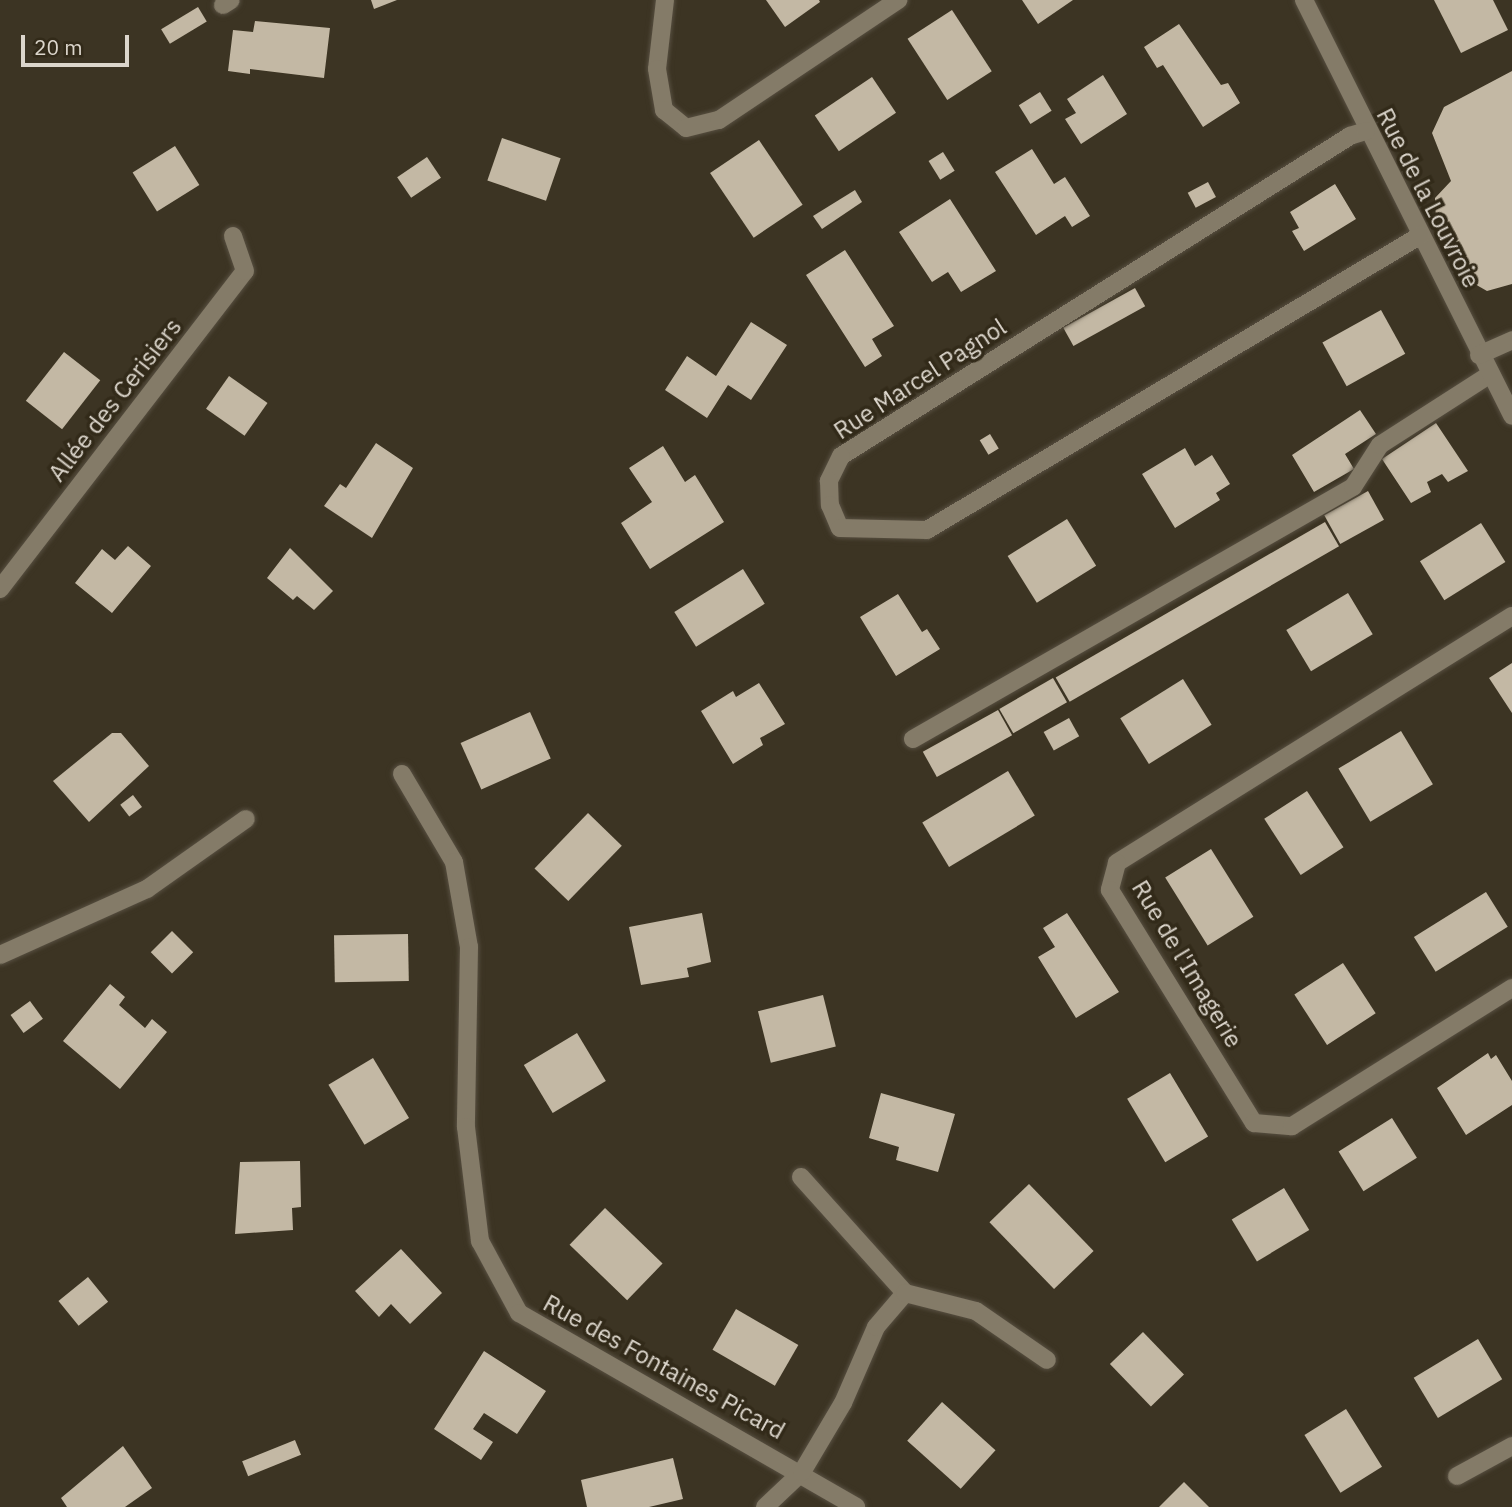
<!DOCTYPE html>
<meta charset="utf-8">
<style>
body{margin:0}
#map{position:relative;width:1512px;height:1507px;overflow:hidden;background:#3c3423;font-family:"IBM Plex Sans",sans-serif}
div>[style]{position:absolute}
.building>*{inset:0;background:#c3b8a4;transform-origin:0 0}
.roads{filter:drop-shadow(0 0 2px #574f41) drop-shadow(0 0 2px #574f41)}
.service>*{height:18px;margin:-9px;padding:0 9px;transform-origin:9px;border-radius:9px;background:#847b68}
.minor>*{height:18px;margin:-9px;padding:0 9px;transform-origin:9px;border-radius:9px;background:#847b68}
span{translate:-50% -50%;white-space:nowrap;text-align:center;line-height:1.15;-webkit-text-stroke:7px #322a19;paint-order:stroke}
.street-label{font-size:24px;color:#dcd6cc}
.scale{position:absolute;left:21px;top:35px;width:108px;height:32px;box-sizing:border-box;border:4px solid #dcd6cc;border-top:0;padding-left:9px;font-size:21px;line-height:24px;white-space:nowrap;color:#dcd6cc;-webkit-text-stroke:5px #322a19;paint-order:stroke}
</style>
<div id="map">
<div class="building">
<div style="clip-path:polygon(371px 0,397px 0,374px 9px)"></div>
<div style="clip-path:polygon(766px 0,819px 0,820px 2px,785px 27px)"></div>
<div style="clip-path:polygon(1022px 0,1073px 0,1038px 24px)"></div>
<div style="clip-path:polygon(1434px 0,1493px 0,1508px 30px,1461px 53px)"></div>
<div style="left:198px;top:7px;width:17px;height:43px;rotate:59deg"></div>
<div style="left:952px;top:10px;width:73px;height:53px;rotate:57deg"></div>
<div style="clip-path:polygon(255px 21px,330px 28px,324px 78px,250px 69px,250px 74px,228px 71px,233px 30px,253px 32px)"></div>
<div style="clip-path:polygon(1179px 24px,1221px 85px,1228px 83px,1240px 103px,1203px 127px,1163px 65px,1157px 68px,1144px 47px)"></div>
<div style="clip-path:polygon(1512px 71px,1512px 284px,1487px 291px,1466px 279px,1461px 259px,1455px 260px,1445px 240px,1450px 236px,1436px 222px,1435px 198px,1451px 181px,1432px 133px,1444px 107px)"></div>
<div style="clip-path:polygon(1103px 75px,1127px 114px,1081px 144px,1065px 119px,1076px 113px,1067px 99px)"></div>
<div style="left:872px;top:77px;width:43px;height:69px;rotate:56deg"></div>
<div style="left:1040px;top:92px;width:22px;height:25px;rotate:58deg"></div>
<div style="left:502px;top:138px;width:62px;height:45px;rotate:19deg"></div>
<div style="left:759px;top:140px;width:78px;height:59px;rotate:56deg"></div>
<div style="left:175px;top:146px;width:46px;height:50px;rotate:58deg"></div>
<div style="clip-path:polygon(1032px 149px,1054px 184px,1065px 177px,1090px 216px,1072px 227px,1065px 216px,1036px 235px,995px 172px)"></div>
<div style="left:943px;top:152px;width:22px;height:17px;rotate:58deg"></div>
<div style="left:427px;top:157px;width:25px;height:36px;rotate:56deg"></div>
<div style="left:1208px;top:182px;width:17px;height:23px;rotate:62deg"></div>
<div style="clip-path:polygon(1335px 184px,1356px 219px,1304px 251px,1292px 231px,1299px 228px,1290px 212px)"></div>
<div style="clip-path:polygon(855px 190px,862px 202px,822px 229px,813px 216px)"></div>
<div style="clip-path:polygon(950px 199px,996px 271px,961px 292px,948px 272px,932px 282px,899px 232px)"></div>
<div style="clip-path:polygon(845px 250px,894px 326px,872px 339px,882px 356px,865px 367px,806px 275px)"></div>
<div style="left:1135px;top:288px;width:21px;height:82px;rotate:61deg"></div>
<div style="left:1381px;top:310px;width:50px;height:67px;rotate:61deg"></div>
<div style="clip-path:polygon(751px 322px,787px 345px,751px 400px,728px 385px,707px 418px,665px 390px,687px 356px,716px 376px)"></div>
<div style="left:64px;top:352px;width:46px;height:62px;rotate:38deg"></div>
<div style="left:229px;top:376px;width:47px;height:40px;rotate:35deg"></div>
<div style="clip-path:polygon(1360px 410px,1376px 434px,1345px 454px,1354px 469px,1314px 492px,1292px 455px)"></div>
<div style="clip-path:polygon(1436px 423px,1468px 471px,1448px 482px,1442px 474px,1427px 482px,1431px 492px,1411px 503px,1382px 459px)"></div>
<div style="left:990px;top:434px;width:17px;height:12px;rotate:59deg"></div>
<div style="clip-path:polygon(376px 443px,413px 468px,372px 538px,324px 506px,340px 484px,346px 488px)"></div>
<div style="clip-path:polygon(663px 446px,685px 482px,695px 475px,724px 522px,650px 569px,621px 523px,652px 502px,629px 468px)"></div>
<div style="clip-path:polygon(1185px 448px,1195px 466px,1212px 455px,1230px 484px,1216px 493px,1220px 500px,1175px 528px,1142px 474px)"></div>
<div style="left:1368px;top:491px;width:33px;height:50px;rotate:61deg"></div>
<div style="left:1067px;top:519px;width:55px;height:70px;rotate:58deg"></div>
<div style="left:1325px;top:522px;width:28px;height:311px;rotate:60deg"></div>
<div style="left:1481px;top:523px;width:46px;height:72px;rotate:58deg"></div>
<div style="clip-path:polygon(128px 546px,151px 566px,112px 613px,75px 583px,102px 549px,115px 560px)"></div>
<div style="clip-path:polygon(290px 548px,333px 591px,314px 610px,297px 596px,293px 600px,267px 578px)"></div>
<div style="left:743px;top:569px;width:41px;height:81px;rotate:58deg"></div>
<div style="left:1348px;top:593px;width:48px;height:72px;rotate:59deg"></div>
<div style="clip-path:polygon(898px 594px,922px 632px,927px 629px,940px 649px,896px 676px,860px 617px)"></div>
<div style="clip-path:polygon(1512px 663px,1512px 713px,1489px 678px)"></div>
<div style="left:1053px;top:678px;width:28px;height:62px;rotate:60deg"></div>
<div style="left:1183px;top:679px;width:54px;height:74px;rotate:58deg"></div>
<div style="clip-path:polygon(759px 683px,785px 724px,760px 738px,763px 745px,733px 764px,701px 711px,733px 691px,736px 697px)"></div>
<div style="left:998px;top:710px;width:29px;height:86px;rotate:61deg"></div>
<div style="left:530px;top:712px;width:51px;height:76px;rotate:66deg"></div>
<div style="left:1069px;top:718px;width:21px;height:29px;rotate:61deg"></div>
<div style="left:1401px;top:731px;width:62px;height:73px;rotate:59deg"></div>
<div style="clip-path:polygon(112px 733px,121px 733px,149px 766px,89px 822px,53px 781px)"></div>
<div style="left:1008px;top:771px;width:52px;height:100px;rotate:59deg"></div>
<div style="left:1307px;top:791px;width:67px;height:51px;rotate:57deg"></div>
<div style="left:133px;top:795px;width:15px;height:16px;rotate:53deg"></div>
<div style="left:588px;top:813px;width:47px;height:77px;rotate:44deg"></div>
<div style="left:1211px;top:849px;width:80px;height:54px;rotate:58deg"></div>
<div style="left:1486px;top:892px;width:41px;height:85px;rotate:58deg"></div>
<div style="clip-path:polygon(702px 913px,711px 962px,687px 968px,689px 977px,641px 985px,629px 927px)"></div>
<div style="clip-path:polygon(1067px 913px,1119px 992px,1076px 1018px,1038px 957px,1055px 947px,1043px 928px)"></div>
<div style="left:172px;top:931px;width:30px;height:30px;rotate:45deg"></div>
<div style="left:408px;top:934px;width:47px;height:74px;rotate:89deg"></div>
<div style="left:1343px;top:963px;width:60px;height:58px;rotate:57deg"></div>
<div style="clip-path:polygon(110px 984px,125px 997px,119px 1005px,145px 1028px,152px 1019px,167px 1032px,120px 1089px,63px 1041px)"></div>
<div style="left:823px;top:995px;width:53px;height:67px;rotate:76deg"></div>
<div style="left:30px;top:1001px;width:22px;height:24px;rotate:54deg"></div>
<div style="left:577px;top:1033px;width:56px;height:62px;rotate:59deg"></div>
<div style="clip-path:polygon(1488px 1053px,1491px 1059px,1496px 1055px,1512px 1081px,1512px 1105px,1466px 1135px,1437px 1088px)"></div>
<div style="left:373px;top:1058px;width:70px;height:52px;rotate:59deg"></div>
<div style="left:1170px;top:1073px;width:74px;height:50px;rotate:59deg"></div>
<div style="clip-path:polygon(881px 1093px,955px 1114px,938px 1172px,896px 1160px,899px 1147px,869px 1138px)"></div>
<div style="left:1392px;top:1118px;width:47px;height:63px;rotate:58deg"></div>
<div style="clip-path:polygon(300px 1161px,301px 1207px,292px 1208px,293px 1230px,235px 1234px,240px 1162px)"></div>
<div style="left:1029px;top:1184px;width:93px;height:55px;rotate:46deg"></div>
<div style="left:1284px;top:1188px;width:49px;height:61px;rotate:59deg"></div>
<div style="left:605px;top:1208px;width:80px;height:51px;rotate:44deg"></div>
<div style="clip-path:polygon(401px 1249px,442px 1293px,410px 1324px,391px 1304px,379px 1317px,355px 1291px)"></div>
<div style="left:88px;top:1277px;width:32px;height:38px;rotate:51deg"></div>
<div style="left:736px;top:1309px;width:72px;height:47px;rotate:30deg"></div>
<div style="left:1143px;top:1332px;width:59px;height:46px;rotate:46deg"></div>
<div style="left:1478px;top:1339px;width:47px;height:75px;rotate:59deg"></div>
<div style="clip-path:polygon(484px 1351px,546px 1391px,517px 1434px,484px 1413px,473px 1429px,493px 1442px,481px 1460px,434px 1429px)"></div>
<div style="left:942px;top:1402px;width:72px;height:52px;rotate:42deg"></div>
<div style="left:1346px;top:1409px;width:68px;height:49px;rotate:58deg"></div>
<div style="left:295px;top:1440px;width:16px;height:57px;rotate:68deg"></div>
<div style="clip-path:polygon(123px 1446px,152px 1488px,125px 1507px,67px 1507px,61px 1498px)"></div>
<div style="clip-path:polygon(673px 1458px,683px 1499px,649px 1507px,587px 1507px,581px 1480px)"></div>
<div style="clip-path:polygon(1184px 1482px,1209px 1507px,1159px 1507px)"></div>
</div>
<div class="roads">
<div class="service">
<div style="left:223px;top:5px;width:9px;rotate:-32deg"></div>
<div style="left:913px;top:739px;width:507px;rotate:-29.8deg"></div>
<div style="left:1353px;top:487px;width:50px;rotate:-57.3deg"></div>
<div style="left:1380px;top:445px;width:130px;rotate:-32.7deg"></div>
<div style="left:0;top:955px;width:161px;rotate:-24.2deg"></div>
<div style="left:147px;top:889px;width:121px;rotate:-35.3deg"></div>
</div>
<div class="minor">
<div style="left:665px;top:0;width:69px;rotate:96.6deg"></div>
<div style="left:657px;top:69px;width:42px;rotate:80.3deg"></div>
<div style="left:664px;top:110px;width:28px;rotate:39deg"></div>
<div style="left:686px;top:128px;width:34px;rotate:-14deg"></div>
<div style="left:719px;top:120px;width:216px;rotate:-33.8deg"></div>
<div style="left:1304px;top:0;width:465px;rotate:63.4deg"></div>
<div style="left:1366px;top:131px;width:17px;rotate:163deg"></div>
<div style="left:1350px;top:136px;width:601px;rotate:147.84deg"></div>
<div style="left:841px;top:456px;width:28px;rotate:116deg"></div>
<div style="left:829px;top:481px;width:24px;rotate:88deg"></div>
<div style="left:830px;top:505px;width:25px;rotate:67deg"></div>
<div style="left:840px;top:528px;width:87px;rotate:1.3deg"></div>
<div style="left:927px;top:530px;width:575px;rotate:-30.84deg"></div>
<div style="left:1479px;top:355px;width:36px;rotate:-24deg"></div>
<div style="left:0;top:589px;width:401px;rotate:-52.4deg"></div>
<div style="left:245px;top:271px;width:37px;rotate:-109deg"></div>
<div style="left:1512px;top:616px;width:466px;rotate:148deg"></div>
<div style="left:1117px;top:863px;width:28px;rotate:105deg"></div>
<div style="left:1110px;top:890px;width:274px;rotate:58.3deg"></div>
<div style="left:1254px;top:1123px;width:38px;rotate:5deg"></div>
<div style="left:1292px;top:1126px;width:260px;rotate:-32.1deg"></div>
<div style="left:402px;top:774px;width:102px;rotate:59.4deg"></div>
<div style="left:454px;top:862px;width:86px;rotate:80deg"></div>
<div style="left:469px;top:947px;width:180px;rotate:91deg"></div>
<div style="left:466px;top:1127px;width:115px;rotate:83deg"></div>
<div style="left:480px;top:1241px;width:82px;rotate:61.6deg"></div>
<div style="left:519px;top:1313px;width:389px;rotate:29.9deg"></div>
<div style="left:801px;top:1177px;width:156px;rotate:48.1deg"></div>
<div style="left:1457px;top:1476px;width:63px;rotate:-28.6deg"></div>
<div style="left:765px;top:1507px;width:51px;rotate:-43.4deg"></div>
<div style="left:802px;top:1472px;width:80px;rotate:-59.3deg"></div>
<div style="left:843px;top:1403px;width:83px;rotate:-66.5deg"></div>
<div style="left:876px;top:1327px;width:45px;rotate:-49.5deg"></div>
<div style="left:905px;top:1293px;width:73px;rotate:14.2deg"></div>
<div style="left:976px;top:1311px;width:86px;rotate:34.6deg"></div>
</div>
</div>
<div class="street-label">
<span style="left:1428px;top:198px;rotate:63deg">Rue de la Louvroie</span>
<span style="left:920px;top:379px;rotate:-33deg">Rue Marcel Pagnol</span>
<span style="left:115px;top:400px;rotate:-52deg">Allée des Cerisiers</span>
<span style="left:1187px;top:964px;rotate:59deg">Rue de l'Imagerie</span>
<span style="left:664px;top:1367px;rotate:29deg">Rue des Fontaines Picard</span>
</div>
<div class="scale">20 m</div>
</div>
